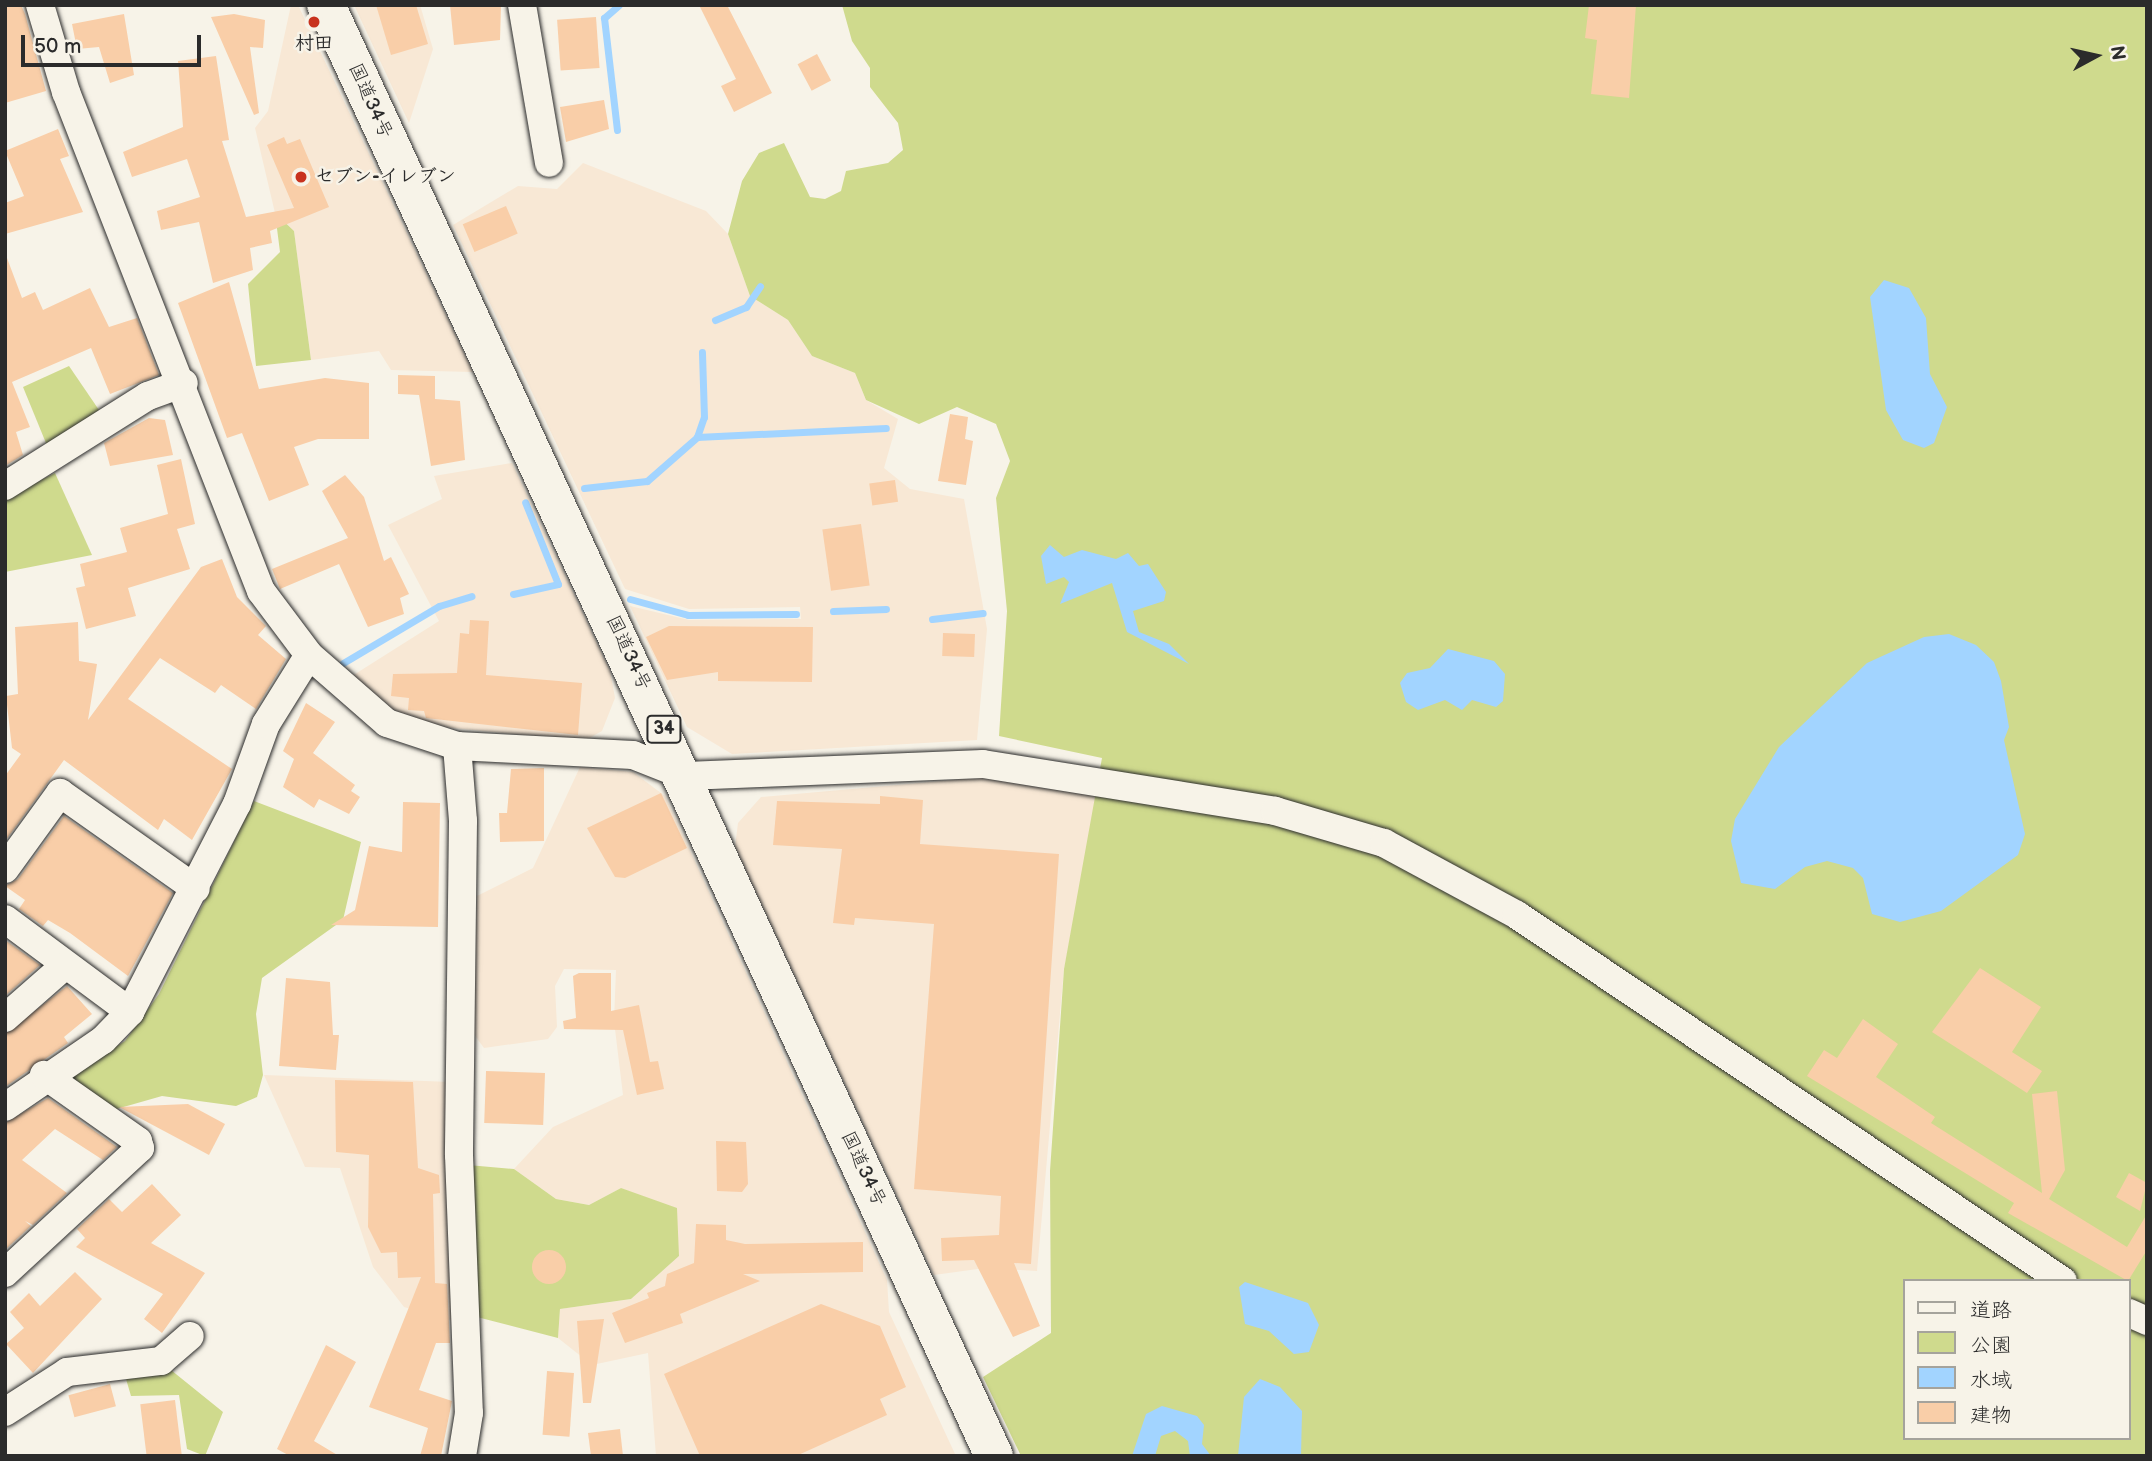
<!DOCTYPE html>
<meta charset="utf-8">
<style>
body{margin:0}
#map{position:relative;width:2152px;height:1461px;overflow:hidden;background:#f7f3e8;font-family:"Balsamiq Sans","Klee One",sans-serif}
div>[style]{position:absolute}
.built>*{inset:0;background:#f8e8d5}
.green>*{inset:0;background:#cfda8d}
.water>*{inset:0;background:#a2d4ff}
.stream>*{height:7px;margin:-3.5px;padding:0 3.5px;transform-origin:3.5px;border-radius:3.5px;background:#a2d4ff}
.building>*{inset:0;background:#f9cea8;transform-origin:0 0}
.round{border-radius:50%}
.roads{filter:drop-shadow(0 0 2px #2b2b2b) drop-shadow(0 0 2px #2b2b2b)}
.minor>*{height:28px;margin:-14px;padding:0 14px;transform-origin:14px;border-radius:14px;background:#f7f3e8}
.highway>*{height:38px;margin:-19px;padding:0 19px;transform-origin:19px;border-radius:19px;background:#f7f3e8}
.dots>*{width:19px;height:19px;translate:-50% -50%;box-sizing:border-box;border:4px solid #f7f3e8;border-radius:50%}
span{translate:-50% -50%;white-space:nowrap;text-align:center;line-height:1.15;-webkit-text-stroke:5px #f7f3e8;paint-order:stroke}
.shield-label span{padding:2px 5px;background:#f7f3e8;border:2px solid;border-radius:5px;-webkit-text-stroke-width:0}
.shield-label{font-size:18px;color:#2b2b2b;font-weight:700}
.poi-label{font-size:19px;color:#2b2b2b;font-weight:700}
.left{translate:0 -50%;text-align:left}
.street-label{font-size:19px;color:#2b2b2b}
.frame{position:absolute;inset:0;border:7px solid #2b2b2b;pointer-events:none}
.legend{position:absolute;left:1903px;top:1279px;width:228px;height:161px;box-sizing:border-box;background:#f7f3e8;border:2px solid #a5a39c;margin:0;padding:9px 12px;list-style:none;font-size:21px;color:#2b2b2b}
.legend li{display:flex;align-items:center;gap:14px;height:35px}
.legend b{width:35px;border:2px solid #a5a39c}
.north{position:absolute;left:2061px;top:21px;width:70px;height:70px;-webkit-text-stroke:5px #f7f3e8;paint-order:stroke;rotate:82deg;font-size:19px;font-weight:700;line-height:28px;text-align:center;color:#2b2b2b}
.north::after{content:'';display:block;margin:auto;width:24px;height:32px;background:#2b2b2b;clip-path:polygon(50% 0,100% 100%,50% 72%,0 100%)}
.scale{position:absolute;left:21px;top:35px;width:180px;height:32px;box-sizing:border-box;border:4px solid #2b2b2b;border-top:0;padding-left:9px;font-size:21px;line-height:24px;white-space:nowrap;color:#2b2b2b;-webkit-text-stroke:5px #f7f3e8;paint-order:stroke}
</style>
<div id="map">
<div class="built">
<div style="clip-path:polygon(291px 5px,298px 5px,473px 372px,391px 370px,379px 351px,311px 360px,294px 231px,275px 213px,255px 128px,268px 111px)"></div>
<div style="clip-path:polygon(354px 5px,420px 5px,433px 49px,409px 123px)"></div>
<div style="clip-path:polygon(583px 163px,706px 211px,728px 234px,750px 296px,788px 320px,812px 356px,855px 373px,866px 400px,898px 419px,884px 468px,910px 489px,964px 499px,987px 629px,977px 740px,732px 754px,687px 727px,630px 606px,689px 620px,801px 619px,800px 607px,689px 609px,625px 589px,453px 225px,518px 186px,557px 189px)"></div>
<div style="clip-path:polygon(512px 463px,610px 671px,615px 698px,602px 731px,584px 741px,433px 726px,394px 712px,352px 676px,439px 621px,388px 525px,442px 499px,434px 476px)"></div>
<div style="clip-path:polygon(580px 767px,633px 772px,665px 796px,887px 1280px,889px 1312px,956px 1456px,656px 1456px,648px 1353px,592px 1365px,558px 1338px,560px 1309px,631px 1299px,679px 1256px,621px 1188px,589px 1205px,556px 1199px,514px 1169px,553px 1127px,623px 1095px,614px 1021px,616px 970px,564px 969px,555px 986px,557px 1027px,548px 1039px,484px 1048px,473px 1033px,477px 896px,533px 868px)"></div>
<div style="clip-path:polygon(986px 777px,1099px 793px,1064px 969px,1037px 1271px,985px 1268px,934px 1275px,735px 847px,738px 823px,761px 797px)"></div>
<div style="clip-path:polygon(264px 1075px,451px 1082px,457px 1322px,404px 1307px,373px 1267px,340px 1168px,305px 1167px)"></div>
</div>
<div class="green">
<div style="clip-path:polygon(evenodd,842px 5px,2147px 5px,2147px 1456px,1021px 1456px,983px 1377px,1051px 1333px,1050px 1171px,1064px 969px,1102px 758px,999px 736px,1007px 611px,996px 498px,1010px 461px,996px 424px,957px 407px,919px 424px,866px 400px,855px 373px,812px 356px,788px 320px,750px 296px,728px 234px,742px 181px,759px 153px,784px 143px,810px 197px,825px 199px,841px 191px,846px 171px,888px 163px,903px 150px,898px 123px,870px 87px,870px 68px,852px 41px,842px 5px,1905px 1281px,2129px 1281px,2129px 1438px,1905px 1438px,1905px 1281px)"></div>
<div style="clip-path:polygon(275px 213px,294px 231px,311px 360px,256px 366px,248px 284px,280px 252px)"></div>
<div style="clip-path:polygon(69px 366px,99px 410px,48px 448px,23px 387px)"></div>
<div style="clip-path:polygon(55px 473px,92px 555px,5px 572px,5px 498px)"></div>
<div style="clip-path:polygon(254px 801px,361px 842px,343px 920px,262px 978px,256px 1014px,263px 1075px,257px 1097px,236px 1106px,162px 1096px,113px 1110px,60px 1080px,125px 1041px,159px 994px)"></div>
<div style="clip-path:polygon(468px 1165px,514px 1169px,556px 1199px,589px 1205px,621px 1188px,677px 1208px,679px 1256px,631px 1299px,560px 1309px,558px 1338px,473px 1316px)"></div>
<div style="clip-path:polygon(166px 1366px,223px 1412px,205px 1456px,187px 1449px,179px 1395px,131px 1396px,126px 1379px)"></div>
</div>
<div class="water">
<div style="clip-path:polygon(1884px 280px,1909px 288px,1926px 318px,1930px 374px,1947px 407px,1934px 443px,1924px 448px,1903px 440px,1886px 410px,1870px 297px)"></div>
<div style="clip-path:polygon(1050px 545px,1064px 557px,1082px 550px,1116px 559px,1128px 553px,1139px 566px,1148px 564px,1166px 592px,1164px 601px,1133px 611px,1139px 632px,1169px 644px,1189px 664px,1127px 632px,1112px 583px,1060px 604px,1069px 582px,1064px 577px,1046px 584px,1041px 556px)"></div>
<div style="clip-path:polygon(1949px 634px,1976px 645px,1994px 662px,2001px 681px,2009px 727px,2004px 740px,2025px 834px,2018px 855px,1941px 911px,1900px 922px,1872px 914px,1863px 878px,1853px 868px,1827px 861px,1805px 867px,1775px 889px,1741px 883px,1731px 841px,1735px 819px,1779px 747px,1867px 663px,1924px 637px)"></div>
<div style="clip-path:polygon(1448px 649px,1494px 661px,1505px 674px,1503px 701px,1496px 707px,1472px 700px,1462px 710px,1445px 700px,1418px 710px,1406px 702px,1400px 683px,1407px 673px,1430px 668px)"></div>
<div style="clip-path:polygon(1245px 1282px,1308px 1303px,1319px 1325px,1309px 1352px,1294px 1354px,1269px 1331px,1245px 1324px,1239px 1287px)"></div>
<div style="clip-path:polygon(1260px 1379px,1280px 1387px,1302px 1411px,1301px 1456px,1238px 1456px,1244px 1397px)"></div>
<div style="clip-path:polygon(1162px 1406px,1197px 1416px,1204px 1425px,1202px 1444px,1211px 1456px,1190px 1456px,1188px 1441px,1175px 1431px,1161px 1436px,1155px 1456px,1132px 1456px,1146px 1414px)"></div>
</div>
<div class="stream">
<div style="left:617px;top:130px;width:113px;rotate:-96.6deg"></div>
<div style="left:604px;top:18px;width:20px;rotate:-41deg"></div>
<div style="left:715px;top:320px;width:34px;rotate:-23deg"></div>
<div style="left:746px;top:307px;width:25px;rotate:-56deg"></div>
<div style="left:697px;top:437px;width:189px;rotate:-2.7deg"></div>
<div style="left:584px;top:488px;width:63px;rotate:-6.3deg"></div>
<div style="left:647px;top:481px;width:67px;rotate:-41.3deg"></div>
<div style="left:697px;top:437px;width:21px;rotate:-71deg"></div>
<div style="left:704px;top:417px;width:65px;rotate:-91.8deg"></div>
<div style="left:513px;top:594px;width:46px;rotate:-12.5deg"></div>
<div style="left:558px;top:584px;width:88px;rotate:-111.9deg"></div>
<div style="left:630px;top:599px;width:60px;rotate:15.4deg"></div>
<div style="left:688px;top:615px;width:108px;rotate:-0.5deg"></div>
<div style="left:833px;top:611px;width:53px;rotate:-2.2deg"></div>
<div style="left:932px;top:619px;width:51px;rotate:-6.7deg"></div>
<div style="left:343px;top:663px;width:112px;rotate:-30.7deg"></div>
<div style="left:439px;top:606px;width:34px;rotate:-17deg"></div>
</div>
<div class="building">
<div style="clip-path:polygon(5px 5px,21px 5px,25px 14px,46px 91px,5px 103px)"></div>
<div style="clip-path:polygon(376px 5px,416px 5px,428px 44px,391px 55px)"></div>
<div style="clip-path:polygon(450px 5px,501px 5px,500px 40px,454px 45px)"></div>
<div style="clip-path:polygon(699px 5px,727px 5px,772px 93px,734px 112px,721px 86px,736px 79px)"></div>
<div style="clip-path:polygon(1589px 5px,1636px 5px,1629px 98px,1591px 94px,1597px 40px,1585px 38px)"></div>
<div style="clip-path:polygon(124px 14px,134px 75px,110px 83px,99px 47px,77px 49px,72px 24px)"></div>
<div style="clip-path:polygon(234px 14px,265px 20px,263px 48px,250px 47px,259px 113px,254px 115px,211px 17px)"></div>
<div style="left:596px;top:17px;width:51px;height:39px;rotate:86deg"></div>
<div style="left:817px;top:54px;width:30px;height:22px;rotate:62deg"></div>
<div style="clip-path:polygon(216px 56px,229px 140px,222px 141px,246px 217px,294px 208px,267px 145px,284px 137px,287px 144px,300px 139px,329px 207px,270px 231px,272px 243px,250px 248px,253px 270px,213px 283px,199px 222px,161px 230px,157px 211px,200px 197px,187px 159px,132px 177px,123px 152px,183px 127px,178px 61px)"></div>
<div style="clip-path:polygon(604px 100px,609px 129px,566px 142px,560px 107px)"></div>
<div style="clip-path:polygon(58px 129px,69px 156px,60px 159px,83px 212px,5px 234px,5px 203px,24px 196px,5px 151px)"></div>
<div style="left:506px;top:206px;width:30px;height:47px;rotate:67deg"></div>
<div style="clip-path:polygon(7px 258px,22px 298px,35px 292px,43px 310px,90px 288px,109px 327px,137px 318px,159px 375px,110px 394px,91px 348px,12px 382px,30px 427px,16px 432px,23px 455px,5px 466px)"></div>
<div style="clip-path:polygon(229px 282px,259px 389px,325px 378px,369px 383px,369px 439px,318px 439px,294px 447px,309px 485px,269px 501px,242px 433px,227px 438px,178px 303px)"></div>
<div style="clip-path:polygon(398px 375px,435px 376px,435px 399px,460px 401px,465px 460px,431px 466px,419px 395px,398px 394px)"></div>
<div style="clip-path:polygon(950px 414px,968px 417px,965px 439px,973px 441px,966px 485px,938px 481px)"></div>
<div style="clip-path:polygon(149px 418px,165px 420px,173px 455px,110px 466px,104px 443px)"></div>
<div style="clip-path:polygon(181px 459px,195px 524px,177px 529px,190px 569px,128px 588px,136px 616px,86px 629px,76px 588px,85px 586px,80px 564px,127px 552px,120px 528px,168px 514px,157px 465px)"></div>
<div style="clip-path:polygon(345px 475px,364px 497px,384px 561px,391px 557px,409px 594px,400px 598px,404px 614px,368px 627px,339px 564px,280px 589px,272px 569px,348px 538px,322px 491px)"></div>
<div style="left:895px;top:480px;width:22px;height:26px;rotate:82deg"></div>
<div style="left:861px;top:524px;width:62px;height:39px;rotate:82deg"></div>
<div style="clip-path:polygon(222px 559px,237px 597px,266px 626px,258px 635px,286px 659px,256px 709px,221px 685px,215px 693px,160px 658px,128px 699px,232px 769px,192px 840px,164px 819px,158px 830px,64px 760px,6px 840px,5px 776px,21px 754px,12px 748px,6px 696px,18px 694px,15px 627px,78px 622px,79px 661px,97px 664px,88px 720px,201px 567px)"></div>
<div style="clip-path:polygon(470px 620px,489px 621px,486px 675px,582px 683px,578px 735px,426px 718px,424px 711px,408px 710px,409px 698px,391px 696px,393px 674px,457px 673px,460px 633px,469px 634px)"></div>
<div style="clip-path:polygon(669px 626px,813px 627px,812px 682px,718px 681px,718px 672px,667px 680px,646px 637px)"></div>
<div style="left:943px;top:633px;width:32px;height:23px;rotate:2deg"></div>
<div style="clip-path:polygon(306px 703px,335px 722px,313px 753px,355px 785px,351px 791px,360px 797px,349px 814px,319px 799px,314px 808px,283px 787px,294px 759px,283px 751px)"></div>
<div style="clip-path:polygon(544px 768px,544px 841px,500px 842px,499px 813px,507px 813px,511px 769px)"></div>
<div style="clip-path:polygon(661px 793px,687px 848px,625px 878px,615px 877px,587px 828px)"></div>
<div style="clip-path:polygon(880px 796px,923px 800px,920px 844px,1059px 854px,1031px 1264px,1014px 1263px,1040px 1326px,1013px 1337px,974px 1260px,942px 1261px,941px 1238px,999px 1235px,1001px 1196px,914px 1189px,934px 924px,855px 918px,854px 925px,833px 923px,842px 849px,773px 845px,777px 801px,880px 804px)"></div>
<div style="clip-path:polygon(403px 802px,440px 803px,438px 927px,331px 925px,355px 910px,369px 846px,402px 852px)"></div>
<div style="clip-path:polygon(64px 816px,173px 893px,128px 976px,70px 933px,48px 920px,43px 926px,19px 909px,25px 900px,5px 886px,18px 879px)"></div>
<div style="clip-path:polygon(5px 940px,40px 965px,5px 996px)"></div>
<div style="clip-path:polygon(1980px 968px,2041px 1007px,2012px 1052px,2042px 1071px,2027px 1093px,1932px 1032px)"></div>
<div style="clip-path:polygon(579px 973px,611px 973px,611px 1011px,639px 1005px,650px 1062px,658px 1061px,664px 1089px,637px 1095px,623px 1030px,564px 1029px,563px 1021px,576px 1018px,573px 976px)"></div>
<div style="clip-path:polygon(286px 978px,330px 982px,333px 1035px,339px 1035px,336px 1070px,279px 1066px)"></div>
<div style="clip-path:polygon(67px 986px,92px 1014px,64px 1037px,68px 1043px,5px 1087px,5px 1034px)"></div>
<div style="clip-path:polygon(1863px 1019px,1898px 1044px,1876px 1077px,1935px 1117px,1931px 1123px,2042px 1193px,2032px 1094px,2057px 1091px,2065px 1170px,2049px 1199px,2127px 1247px,2147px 1214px,2147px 1250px,2128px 1281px,2008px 1213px,2014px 1203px,1807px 1076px,1824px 1050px,1837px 1058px)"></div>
<div style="left:545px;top:1073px;width:52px;height:59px;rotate:92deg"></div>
<div style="clip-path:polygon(335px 1080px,413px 1082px,418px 1168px,439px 1175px,440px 1193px,433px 1194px,435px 1283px,447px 1284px,450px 1343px,436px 1343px,419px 1390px,452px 1401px,441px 1456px,420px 1456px,428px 1428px,369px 1407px,421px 1277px,398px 1278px,397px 1252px,381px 1253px,368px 1227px,369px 1155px,336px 1152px)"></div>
<div style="clip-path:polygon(48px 1098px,117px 1147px,103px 1160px,55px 1129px,22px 1160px,67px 1193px,33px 1225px,25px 1221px,31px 1226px,5px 1250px,5px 1123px)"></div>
<div style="clip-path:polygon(188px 1104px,225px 1124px,209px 1155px,119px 1107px)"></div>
<div style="clip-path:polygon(716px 1141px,746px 1142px,748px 1184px,742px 1192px,717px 1191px)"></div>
<div style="clip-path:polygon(2129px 1173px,2147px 1183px,2140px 1211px,2116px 1197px)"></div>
<div style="clip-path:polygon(152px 1184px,181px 1215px,151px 1243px,205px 1273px,162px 1333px,144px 1319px,163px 1294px,76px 1247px,85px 1238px,77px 1229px,109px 1199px,122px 1212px)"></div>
<div style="clip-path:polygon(696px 1224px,726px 1225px,726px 1240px,745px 1244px,863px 1242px,863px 1272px,743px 1274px,760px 1281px,680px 1314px,683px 1323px,625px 1343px,612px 1313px,649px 1298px,647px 1293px,665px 1286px,667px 1274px,694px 1263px)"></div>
<div class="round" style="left:532px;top:1250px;width:34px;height:34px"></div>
<div style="clip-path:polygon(75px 1272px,102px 1299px,33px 1373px,6px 1344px,24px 1328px,10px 1312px,29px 1293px,40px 1306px)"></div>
<div style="clip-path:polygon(821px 1304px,880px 1326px,906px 1387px,880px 1399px,887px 1415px,796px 1456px,700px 1456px,664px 1374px)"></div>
<div style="clip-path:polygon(604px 1319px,591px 1403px,583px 1403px,577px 1321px)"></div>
<div style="clip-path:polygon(326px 1345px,356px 1362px,314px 1441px,339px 1456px,290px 1456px,277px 1449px)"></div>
<div style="left:547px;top:1371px;width:27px;height:64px;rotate:4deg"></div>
<div style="left:110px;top:1384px;width:23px;height:43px;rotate:75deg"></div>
<div style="left:175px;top:1400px;width:56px;height:35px;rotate:83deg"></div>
<div style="clip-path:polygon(620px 1429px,623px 1456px,591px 1456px,588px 1433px)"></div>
</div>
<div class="roads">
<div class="minor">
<div style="left:40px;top:5px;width:91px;rotate:73.4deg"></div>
<div style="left:66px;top:92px;width:536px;rotate:68.66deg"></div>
<div style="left:261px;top:591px;width:80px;rotate:53.1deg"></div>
<div style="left:309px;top:655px;width:103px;rotate:41.1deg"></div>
<div style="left:387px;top:723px;width:74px;rotate:18.2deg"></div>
<div style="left:457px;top:746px;width:176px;rotate:2.9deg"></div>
<div style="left:633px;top:755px;width:57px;rotate:21.6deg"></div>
<div style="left:686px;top:776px;width:297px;rotate:-2.3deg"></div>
<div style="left:983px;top:764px;width:296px;rotate:9.1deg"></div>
<div style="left:1275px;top:811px;width:114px;rotate:16.4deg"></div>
<div style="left:1384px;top:843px;width:151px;rotate:28.4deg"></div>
<div style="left:1517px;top:915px;width:657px;rotate:33.84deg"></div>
<div style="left:522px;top:5px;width:160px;rotate:80.3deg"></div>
<div style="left:5px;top:486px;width:169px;rotate:-32.2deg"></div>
<div style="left:148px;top:396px;width:38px;rotate:-20deg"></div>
<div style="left:457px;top:746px;width:75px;rotate:85.4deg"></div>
<div style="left:463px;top:821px;width:334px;rotate:90.7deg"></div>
<div style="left:459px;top:1155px;width:258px;rotate:87.8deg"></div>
<div style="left:469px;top:1413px;width:44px;rotate:99.2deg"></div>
<div style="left:5px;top:869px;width:94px;rotate:-54.1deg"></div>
<div style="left:60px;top:793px;width:166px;rotate:35.2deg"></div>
<div style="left:5px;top:919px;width:156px;rotate:36.6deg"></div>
<div style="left:5px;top:1018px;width:77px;rotate:-41.3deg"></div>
<div style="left:5px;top:1107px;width:119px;rotate:-34.4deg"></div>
<div style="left:103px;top:1040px;width:39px;rotate:-46deg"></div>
<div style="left:130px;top:1012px;width:234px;rotate:-62.8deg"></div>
<div style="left:237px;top:804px;width:85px;rotate:-70.1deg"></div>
<div style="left:266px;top:724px;width:81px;rotate:-58.1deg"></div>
<div style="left:5px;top:1273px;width:184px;rotate:-42.8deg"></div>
<div style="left:140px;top:1148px;width:7px;rotate:-106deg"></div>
<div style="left:138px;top:1141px;width:115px;rotate:-144.9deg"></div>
<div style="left:2129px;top:1313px;width:20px;rotate:24deg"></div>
<div style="left:5px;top:1412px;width:74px;rotate:-32.8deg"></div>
<div style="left:67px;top:1372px;width:95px;rotate:-6.7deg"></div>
<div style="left:161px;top:1361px;width:38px;rotate:-41deg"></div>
</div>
<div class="highway">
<div style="left:326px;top:5px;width:1597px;rotate:65.28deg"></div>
</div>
</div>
<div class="dots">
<div style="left:314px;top:22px;background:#c8321e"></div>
<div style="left:301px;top:177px;background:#c8321e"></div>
</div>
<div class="shield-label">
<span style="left:664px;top:729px">34</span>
</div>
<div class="poi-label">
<span style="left:314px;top:44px">村田</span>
<span class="left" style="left:315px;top:177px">セブン-イレブン</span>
</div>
<div class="street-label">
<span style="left:370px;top:101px;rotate:66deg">国道34号</span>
<span style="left:628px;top:653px;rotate:65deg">国道34号</span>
<span style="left:863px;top:1169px;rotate:65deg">国道34号</span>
</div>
<div class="frame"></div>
<ul class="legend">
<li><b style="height:9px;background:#f7f3e8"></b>道路</li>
<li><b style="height:19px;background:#cfda8d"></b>公園</li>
<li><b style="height:19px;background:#a2d4ff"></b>水域</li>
<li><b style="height:19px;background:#f9cea8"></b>建物</li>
</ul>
<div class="north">N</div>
<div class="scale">50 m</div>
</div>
